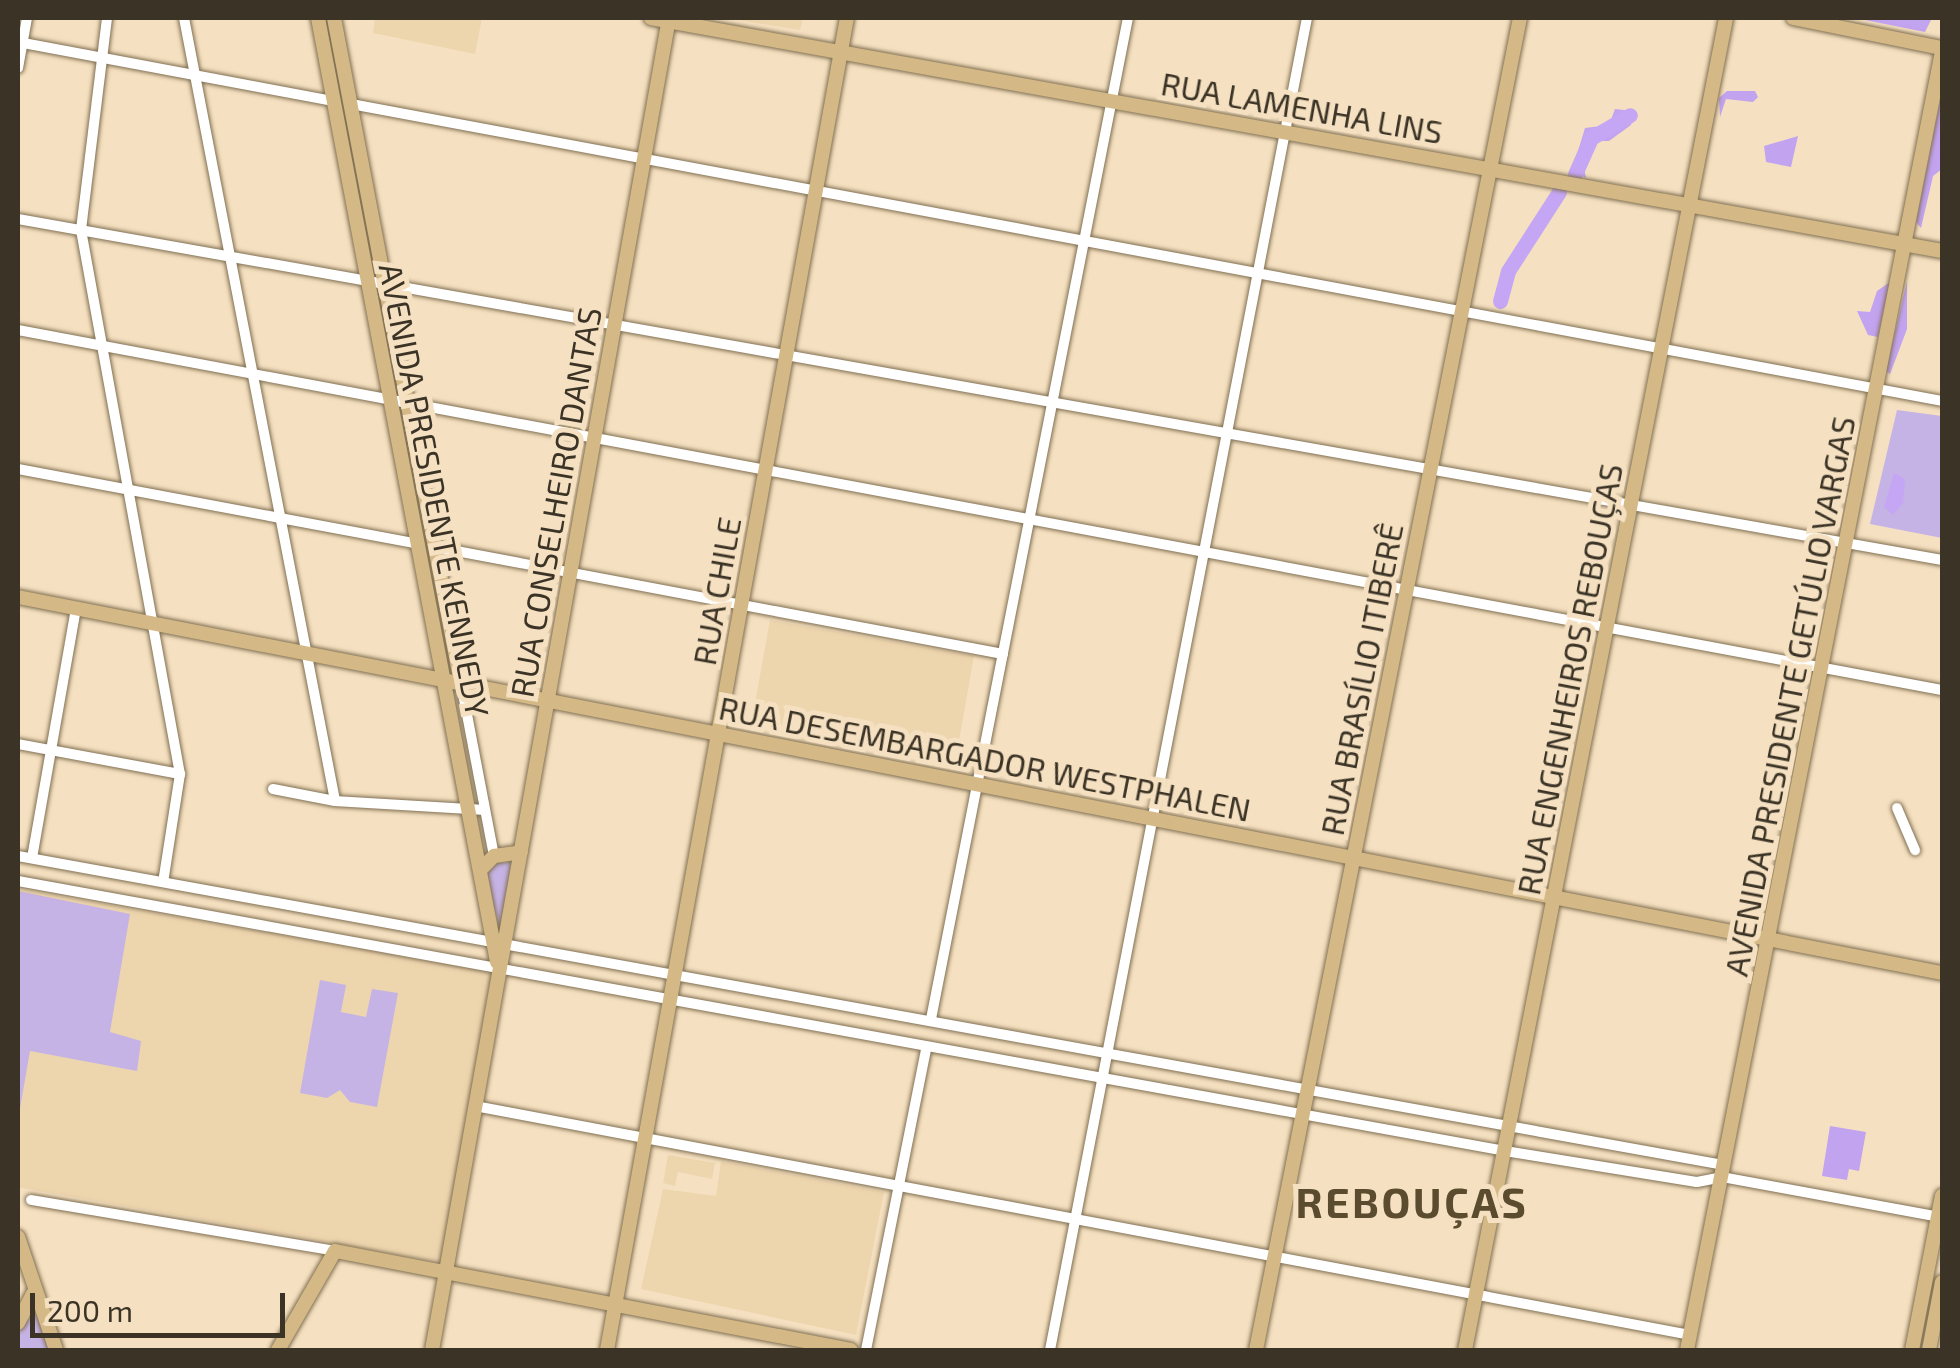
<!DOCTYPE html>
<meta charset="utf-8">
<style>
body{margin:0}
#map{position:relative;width:1960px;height:1368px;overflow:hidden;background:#f5e1c1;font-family:"Exo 2",sans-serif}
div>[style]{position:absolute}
.built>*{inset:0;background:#edd5ae;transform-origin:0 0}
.green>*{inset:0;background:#c6b3e5}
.forest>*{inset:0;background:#c2a3f0}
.water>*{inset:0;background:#c5a6f4}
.river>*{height:15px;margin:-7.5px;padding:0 7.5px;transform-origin:7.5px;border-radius:7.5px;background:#c5a6f4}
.roads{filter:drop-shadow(0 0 2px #806f52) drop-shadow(0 0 2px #806f52)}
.minor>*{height:10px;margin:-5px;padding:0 5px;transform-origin:5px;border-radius:5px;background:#fff}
.major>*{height:14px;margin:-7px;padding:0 7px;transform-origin:7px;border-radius:7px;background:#d4b986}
span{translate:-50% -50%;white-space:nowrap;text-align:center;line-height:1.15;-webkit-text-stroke:10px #f5e1c1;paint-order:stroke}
.street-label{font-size:32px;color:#3b3326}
.district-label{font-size:42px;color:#5b4b2f;font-weight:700;letter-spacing:2.5px}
.frame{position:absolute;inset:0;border:20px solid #3b3326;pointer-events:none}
.scale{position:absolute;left:30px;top:1293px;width:255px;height:45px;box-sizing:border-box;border:5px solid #3b3326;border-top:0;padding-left:12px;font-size:30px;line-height:35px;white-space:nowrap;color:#3b3326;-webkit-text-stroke:8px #f5e1c1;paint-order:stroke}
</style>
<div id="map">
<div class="built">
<div style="clip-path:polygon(375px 18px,482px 18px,475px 54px,373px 33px)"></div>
<div style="clip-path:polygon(726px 18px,803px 18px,800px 30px)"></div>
<div style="clip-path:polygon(770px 620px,974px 656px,958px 747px,797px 719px,794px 728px,752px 720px)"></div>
<div style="left:18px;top:889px;width:483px;height:294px;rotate:10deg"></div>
<div style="clip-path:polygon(668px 1155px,715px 1163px,712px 1179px,678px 1172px,675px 1186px,663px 1183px)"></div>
<div style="clip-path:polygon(721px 1161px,884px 1192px,856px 1335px,641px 1289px,663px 1189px,716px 1196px)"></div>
</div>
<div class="green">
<div style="clip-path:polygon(1897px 410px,1942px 416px,1942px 538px,1870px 524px)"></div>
<div style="clip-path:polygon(514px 862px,501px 934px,486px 875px,496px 863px)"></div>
<div style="clip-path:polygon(18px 891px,130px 914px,110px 1032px,141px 1041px,137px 1071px,30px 1051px,18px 1120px)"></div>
<div style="clip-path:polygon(320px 980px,346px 985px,341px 1012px,366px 1017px,372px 989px,398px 993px,377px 1107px,350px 1102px,340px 1090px,327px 1098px,300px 1093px)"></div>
<div style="clip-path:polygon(36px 1313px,51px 1350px,18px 1350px,18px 1329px)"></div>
</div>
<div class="forest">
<div style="clip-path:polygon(1855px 18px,1932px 18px,1925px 32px)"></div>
<div style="clip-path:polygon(1727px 91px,1755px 91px,1758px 97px,1753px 102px,1726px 99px,1720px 117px,1719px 98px)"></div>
<div style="clip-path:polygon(1942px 91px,1942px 169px,1933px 176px,1921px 228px,1916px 222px)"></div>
<div style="clip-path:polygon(1615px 109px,1633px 111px,1631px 125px,1609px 141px,1594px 141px,1583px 163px,1586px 178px,1572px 171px,1585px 128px,1609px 125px)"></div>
<div style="clip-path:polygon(1798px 136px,1791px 167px,1766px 162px,1764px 146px)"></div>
<div style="clip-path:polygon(1907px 281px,1907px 329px,1890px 374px,1886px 371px)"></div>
<div style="clip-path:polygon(1890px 282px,1878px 337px,1868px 335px,1857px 311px,1870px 312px,1877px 291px)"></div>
<div style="clip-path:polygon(1830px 1126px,1866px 1132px,1859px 1171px,1849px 1169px,1847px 1180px,1822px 1176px)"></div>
</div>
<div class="water">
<div style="clip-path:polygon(1894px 473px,1905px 479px,1903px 503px,1893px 515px,1884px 507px)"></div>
</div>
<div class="river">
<div style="left:1575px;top:174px;width:39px;rotate:-66deg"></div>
<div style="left:1591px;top:138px;width:45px;rotate:-30.5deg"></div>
<div style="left:1500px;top:301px;width:31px;rotate:-75deg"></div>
<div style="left:1508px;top:271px;width:94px;rotate:-57.2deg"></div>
</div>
<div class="roads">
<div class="minor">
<div style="left:107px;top:18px;width:214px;rotate:97deg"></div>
<div style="left:81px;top:230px;width:553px;rotate:79.69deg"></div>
<div style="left:180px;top:774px;width:109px;rotate:98.9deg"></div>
<div style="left:184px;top:18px;width:797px;rotate:79.08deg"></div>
<div style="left:18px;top:42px;width:321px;rotate:10.6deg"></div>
<div style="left:18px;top:68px;width:51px;rotate:-79.8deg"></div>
<div style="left:351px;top:104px;width:1618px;rotate:10.57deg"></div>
<div style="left:18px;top:219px;width:1954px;rotate:10.05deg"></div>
<div style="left:18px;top:330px;width:1957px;rotate:10.6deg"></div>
<div style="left:18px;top:469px;width:406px;rotate:10.6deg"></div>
<div style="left:435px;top:547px;width:578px;rotate:10.67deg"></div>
<div style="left:461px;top:683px;width:176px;rotate:79.2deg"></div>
<div style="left:18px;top:744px;width:165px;rotate:10.5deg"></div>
<div style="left:273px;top:789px;width:63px;rotate:11deg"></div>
<div style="left:335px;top:801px;width:150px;rotate:3.4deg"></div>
<div style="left:1897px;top:808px;width:46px;rotate:66.8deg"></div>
<div style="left:18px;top:856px;width:1734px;rotate:10.27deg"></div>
<div style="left:32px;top:858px;width:254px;rotate:-80deg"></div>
<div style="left:18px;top:881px;width:1511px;rotate:10.29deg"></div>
<div style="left:1505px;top:1151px;width:194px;rotate:9.2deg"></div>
<div style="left:1697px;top:1182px;width:25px;rotate:-11deg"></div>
<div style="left:1722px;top:1177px;width:222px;rotate:10.4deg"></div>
<div style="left:931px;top:1019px;width:1020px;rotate:-78.87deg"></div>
<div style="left:475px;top:1106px;width:1236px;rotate:10.67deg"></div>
<div style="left:31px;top:1200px;width:308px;rotate:9.5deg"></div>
<div style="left:866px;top:1350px;width:307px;rotate:-78.7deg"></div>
<div style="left:1050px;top:1350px;width:1357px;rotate:-79.08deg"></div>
</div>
<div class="major">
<div style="left:318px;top:18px;width:961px;rotate:79.26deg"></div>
<div style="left:334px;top:18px;width:677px;rotate:79.19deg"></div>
<div style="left:651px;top:18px;width:1312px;rotate:10.23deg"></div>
<div style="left:1793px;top:18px;width:152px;rotate:11.4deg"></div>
<div style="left:18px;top:597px;width:1960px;rotate:11.06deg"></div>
<div style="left:480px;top:870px;width:20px;rotate:-45deg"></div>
<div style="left:494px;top:856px;width:27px;rotate:-8deg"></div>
<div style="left:18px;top:1237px;width:119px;rotate:71.4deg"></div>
<div style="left:18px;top:1323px;width:33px;rotate:-63deg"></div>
<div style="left:278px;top:1350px;width:114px;rotate:-60.1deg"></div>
<div style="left:335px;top:1251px;width:525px;rotate:10.86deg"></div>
<div style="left:432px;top:1350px;width:1353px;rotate:-79.91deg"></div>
<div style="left:607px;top:1350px;width:1353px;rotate:-79.79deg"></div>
<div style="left:1256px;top:1350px;width:1358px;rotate:-78.79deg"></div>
<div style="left:1465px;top:1350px;width:1357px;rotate:-78.91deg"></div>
<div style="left:1687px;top:1350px;width:1324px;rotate:-78.89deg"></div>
<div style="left:1912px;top:1350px;width:157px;rotate:-79deg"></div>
<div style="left:1929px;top:1350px;width:69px;rotate:-79.2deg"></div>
</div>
</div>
<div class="street-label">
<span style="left:1302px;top:107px;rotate:10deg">RUA LAMENHA LINS</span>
<span style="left:435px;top:490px;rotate:79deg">AVENIDA PRESIDENTE KENNEDY</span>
<span style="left:555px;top:502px;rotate:-80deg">RUA CONSELHEIRO DANTAS</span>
<span style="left:716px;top:591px;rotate:-80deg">RUA CHILE</span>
<span style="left:1361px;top:679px;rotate:-79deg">RUA BRASÍLIO ITIBERÊ</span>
<span style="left:1569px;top:679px;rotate:-79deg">RUA ENGENHEIROS REBOUÇAS</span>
<span style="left:1789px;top:696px;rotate:-79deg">AVENIDA PRESIDENTE GETÚLIO VARGAS</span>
<span style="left:985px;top:758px;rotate:11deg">RUA DESEMBARGADOR WESTPHALEN</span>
</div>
<div class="district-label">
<span style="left:1412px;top:1201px">REBOUÇAS</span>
</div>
<div class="frame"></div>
<div class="scale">200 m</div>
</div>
